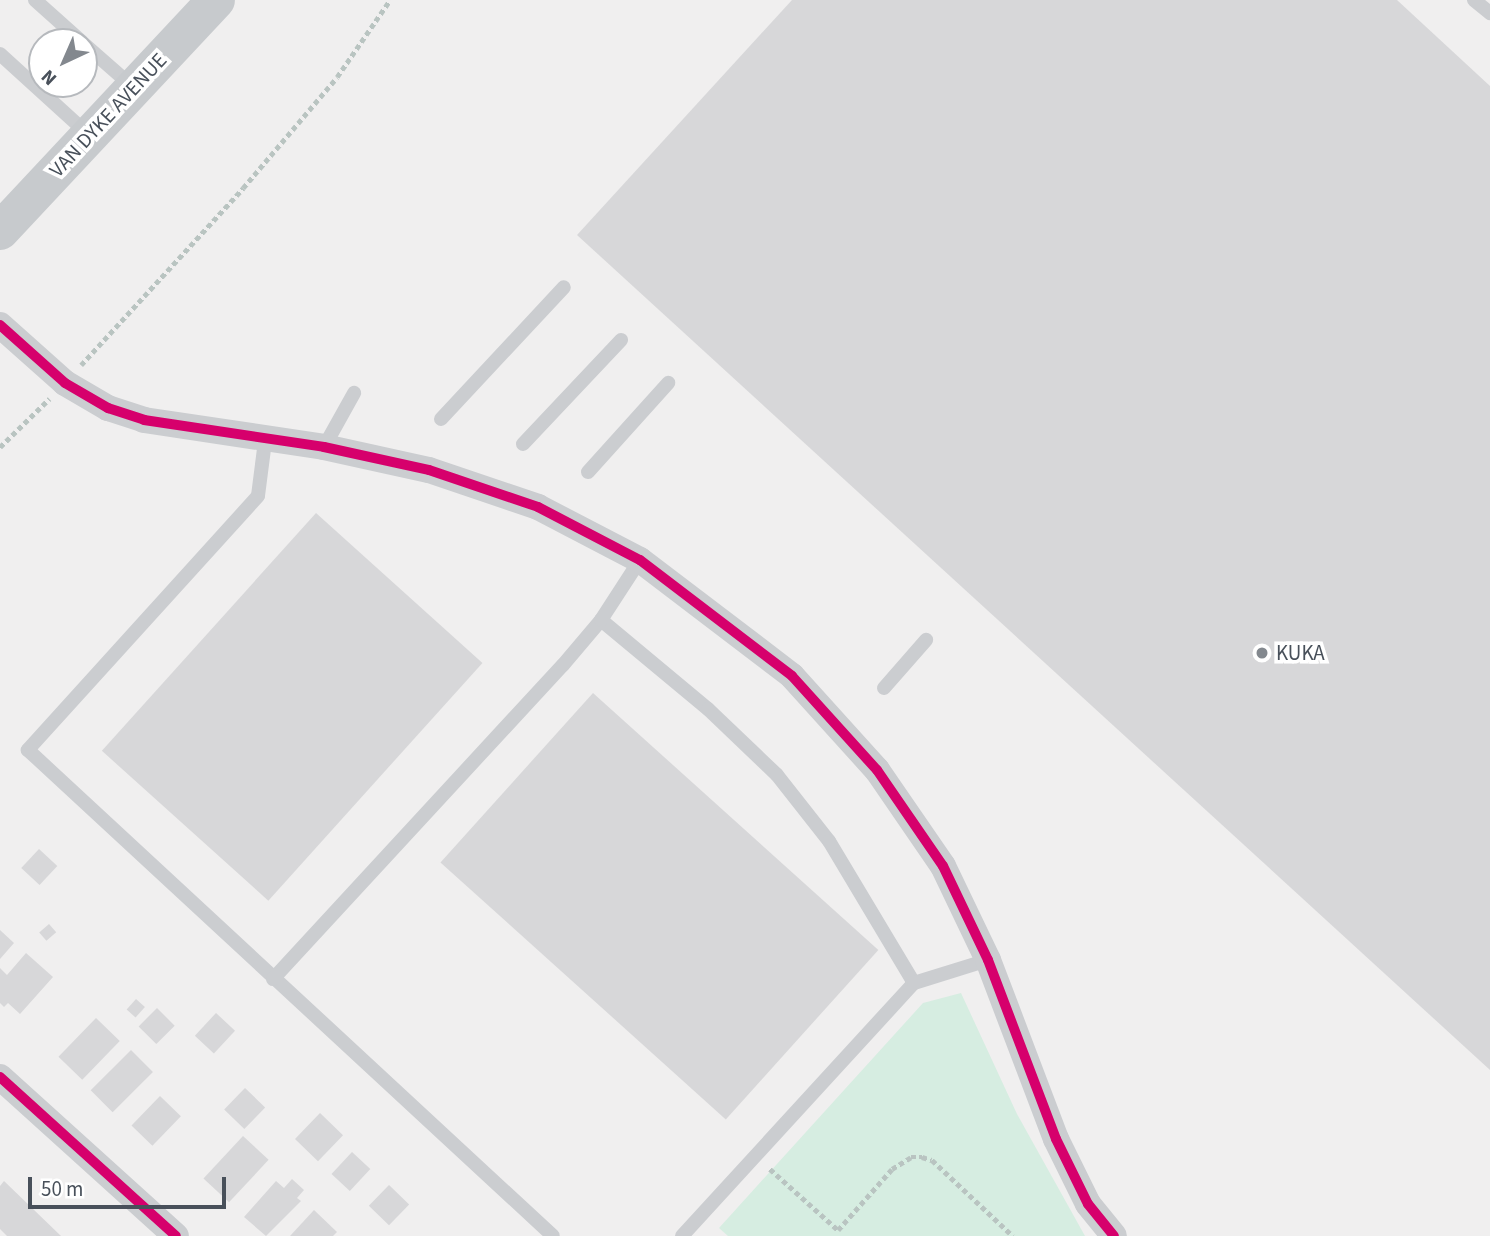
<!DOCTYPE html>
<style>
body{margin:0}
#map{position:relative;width:1490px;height:1236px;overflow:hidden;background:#f0efef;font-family:"Source Sans 3",sans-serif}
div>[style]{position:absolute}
.green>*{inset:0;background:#d6ede1}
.building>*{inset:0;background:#d7d7d9;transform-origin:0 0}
.path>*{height:4.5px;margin-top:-2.25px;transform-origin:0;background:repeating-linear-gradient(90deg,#b9c4c1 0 5px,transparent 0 8.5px)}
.service>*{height:14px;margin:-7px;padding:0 7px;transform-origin:7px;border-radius:7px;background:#cbcdd0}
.minor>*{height:26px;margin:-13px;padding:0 13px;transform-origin:13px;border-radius:13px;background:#cbcdd0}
.primary>*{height:38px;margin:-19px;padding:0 19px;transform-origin:19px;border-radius:19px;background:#c7cacd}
.cycleway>*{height:10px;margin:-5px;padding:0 5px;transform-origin:5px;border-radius:5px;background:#d6006c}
.dots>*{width:19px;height:19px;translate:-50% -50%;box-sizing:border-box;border:4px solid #fff;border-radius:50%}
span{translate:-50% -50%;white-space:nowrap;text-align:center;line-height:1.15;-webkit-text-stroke:7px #fff;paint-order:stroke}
.street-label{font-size:21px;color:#48505a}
.poi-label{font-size:21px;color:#48505a}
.left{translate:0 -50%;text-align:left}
.north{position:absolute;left:28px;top:28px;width:70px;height:70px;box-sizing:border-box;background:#fff;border:2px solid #b6b9bd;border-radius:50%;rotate:224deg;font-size:19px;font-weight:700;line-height:28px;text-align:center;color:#48505a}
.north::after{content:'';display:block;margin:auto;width:24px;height:32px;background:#83888e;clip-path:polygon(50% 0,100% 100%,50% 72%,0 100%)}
.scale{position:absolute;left:28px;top:1177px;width:198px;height:32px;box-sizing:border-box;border:4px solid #48505a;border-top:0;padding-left:9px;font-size:21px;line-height:24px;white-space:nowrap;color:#48505a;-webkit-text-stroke:5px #fff;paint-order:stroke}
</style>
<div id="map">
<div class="green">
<div style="clip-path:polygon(961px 993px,1017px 1114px,1085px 1236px,728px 1236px,719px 1228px,923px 1003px)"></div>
</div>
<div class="building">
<div style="clip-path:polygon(792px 0,1397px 0,1490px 86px,1490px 1070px,577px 235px)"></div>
<div style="left:316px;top:513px;width:224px;height:320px;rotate:42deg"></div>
<div style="left:593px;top:693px;width:384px;height:228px;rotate:42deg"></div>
<div style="left:39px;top:849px;width:25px;height:26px;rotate:43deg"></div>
<div style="left:49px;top:924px;width:11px;height:13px;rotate:49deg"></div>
<div style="clip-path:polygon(0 930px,14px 943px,0 959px)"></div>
<div style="clip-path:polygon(26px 953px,53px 977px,20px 1014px,8px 1003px,4px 1007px,0 1003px,0 968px,7px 975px)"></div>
<div style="left:136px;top:999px;width:12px;height:14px;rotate:42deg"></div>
<div style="left:157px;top:1008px;width:25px;height:26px;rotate:45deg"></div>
<div style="left:216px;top:1013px;width:26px;height:31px;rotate:43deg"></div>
<div style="left:96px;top:1018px;width:33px;height:54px;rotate:44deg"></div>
<div style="left:131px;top:1050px;width:31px;height:57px;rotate:45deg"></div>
<div style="left:245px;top:1088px;width:28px;height:30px;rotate:44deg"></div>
<div style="left:160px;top:1096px;width:29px;height:41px;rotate:44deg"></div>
<div style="left:320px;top:1113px;width:32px;height:36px;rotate:44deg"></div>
<div style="left:243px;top:1136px;width:35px;height:58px;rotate:43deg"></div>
<div style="left:352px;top:1152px;width:25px;height:30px;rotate:43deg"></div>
<div style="clip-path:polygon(292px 1179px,304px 1190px,297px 1198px,301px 1201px,266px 1236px,244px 1217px,276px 1181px,284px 1188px)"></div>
<div style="clip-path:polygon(4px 1181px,61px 1236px,7px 1236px,0 1229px,0 1186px)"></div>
<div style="left:389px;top:1185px;width:28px;height:29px;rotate:44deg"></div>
<div style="clip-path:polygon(314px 1210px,337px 1232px,333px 1236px,290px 1236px)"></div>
</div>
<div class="path">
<div style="left:81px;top:365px;width:240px;rotate:-47.5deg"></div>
<div style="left:243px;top:188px;width:145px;rotate:-49.7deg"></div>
<div style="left:337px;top:77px;width:93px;rotate:-55.5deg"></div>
<div style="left:0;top:447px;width:69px;rotate:-44.4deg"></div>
<div style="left:770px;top:1169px;width:91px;rotate:41.9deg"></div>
<div style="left:838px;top:1230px;width:81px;rotate:-48.5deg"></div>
<div style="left:892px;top:1169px;width:22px;rotate:-32deg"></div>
<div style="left:911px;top:1157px;width:11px"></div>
<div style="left:922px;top:1157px;width:10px;rotate:17deg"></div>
<div style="left:932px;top:1160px;width:111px;rotate:43.2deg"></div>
</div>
<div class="service">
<div style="left:35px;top:0;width:63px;rotate:41.8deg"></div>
<div style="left:1474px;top:0;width:21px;rotate:39deg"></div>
<div style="left:84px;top:44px;width:64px;rotate:41.2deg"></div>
<div style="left:0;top:54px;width:119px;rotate:42.3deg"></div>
<div style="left:441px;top:419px;width:180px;rotate:-47deg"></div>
<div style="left:265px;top:441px;width:55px;rotate:97.3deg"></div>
<div style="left:258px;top:496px;width:343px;rotate:132.2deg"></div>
<div style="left:28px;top:750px;width:715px;rotate:42.79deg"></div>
<div style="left:523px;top:444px;width:143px;rotate:-46.7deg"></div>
<div style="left:324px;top:447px;width:62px;rotate:-60.9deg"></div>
<div style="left:588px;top:472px;width:120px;rotate:-48deg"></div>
<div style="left:601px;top:620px;width:139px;rotate:39.8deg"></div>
<div style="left:708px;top:709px;width:95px;rotate:43.7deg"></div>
<div style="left:777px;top:775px;width:84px;rotate:51.8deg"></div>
<div style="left:829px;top:841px;width:165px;rotate:59.1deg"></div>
<div style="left:884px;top:688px;width:64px;rotate:-48.8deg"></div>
<div style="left:273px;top:979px;width:427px;rotate:-47.3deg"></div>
<div style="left:563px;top:665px;width:59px;rotate:-49.8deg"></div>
<div style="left:601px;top:620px;width:72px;rotate:-57deg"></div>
<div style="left:682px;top:1236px;width:343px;rotate:-47.5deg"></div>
<div style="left:914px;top:983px;width:77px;rotate:-17.3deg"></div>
</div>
<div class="minor">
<div style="left:0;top:325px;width:87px;rotate:41.7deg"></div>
<div style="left:65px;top:383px;width:50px;rotate:30.2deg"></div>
<div style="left:108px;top:408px;width:38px;rotate:18deg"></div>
<div style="left:144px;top:420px;width:182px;rotate:8.5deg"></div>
<div style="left:324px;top:447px;width:107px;rotate:12.4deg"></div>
<div style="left:429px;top:470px;width:115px;rotate:18.7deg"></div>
<div style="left:538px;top:507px;width:115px;rotate:27.5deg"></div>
<div style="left:640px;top:560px;width:191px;rotate:37.3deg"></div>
<div style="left:792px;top:676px;width:127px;rotate:47.9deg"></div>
<div style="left:877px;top:770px;width:116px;rotate:55.5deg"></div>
<div style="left:943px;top:866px;width:104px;rotate:64.4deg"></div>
<div style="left:988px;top:960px;width:191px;rotate:69.2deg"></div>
<div style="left:1056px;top:1139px;width:72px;rotate:63.8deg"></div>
<div style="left:1088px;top:1204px;width:41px;rotate:50.9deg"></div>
<div style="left:0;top:1077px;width:237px;rotate:42.1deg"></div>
</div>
<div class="primary">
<div style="left:0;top:231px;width:316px;rotate:-46.9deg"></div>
</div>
<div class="cycleway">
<div style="left:0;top:325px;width:87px;rotate:41.7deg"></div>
<div style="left:65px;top:383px;width:50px;rotate:30.2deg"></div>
<div style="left:108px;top:408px;width:38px;rotate:18deg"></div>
<div style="left:144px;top:420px;width:182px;rotate:8.5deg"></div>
<div style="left:324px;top:447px;width:107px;rotate:12.4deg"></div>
<div style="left:429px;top:470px;width:115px;rotate:18.7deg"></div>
<div style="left:538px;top:507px;width:115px;rotate:27.5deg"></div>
<div style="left:640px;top:560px;width:191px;rotate:37.3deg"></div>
<div style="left:792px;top:676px;width:127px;rotate:47.9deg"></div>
<div style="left:877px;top:770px;width:116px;rotate:55.5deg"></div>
<div style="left:943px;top:866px;width:104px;rotate:64.4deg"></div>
<div style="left:988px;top:960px;width:191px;rotate:69.2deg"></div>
<div style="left:1056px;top:1139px;width:72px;rotate:63.8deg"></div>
<div style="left:1088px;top:1204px;width:41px;rotate:50.9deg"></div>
<div style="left:0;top:1077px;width:237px;rotate:42.1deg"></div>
</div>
<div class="dots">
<div style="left:1262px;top:653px;background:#83888e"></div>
</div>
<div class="street-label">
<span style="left:108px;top:115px;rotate:-47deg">VAN DYKE AVENUE</span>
</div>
<div class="poi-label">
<span class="left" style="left:1276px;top:653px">KUKA</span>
</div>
<div class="north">N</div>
<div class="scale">50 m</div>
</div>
